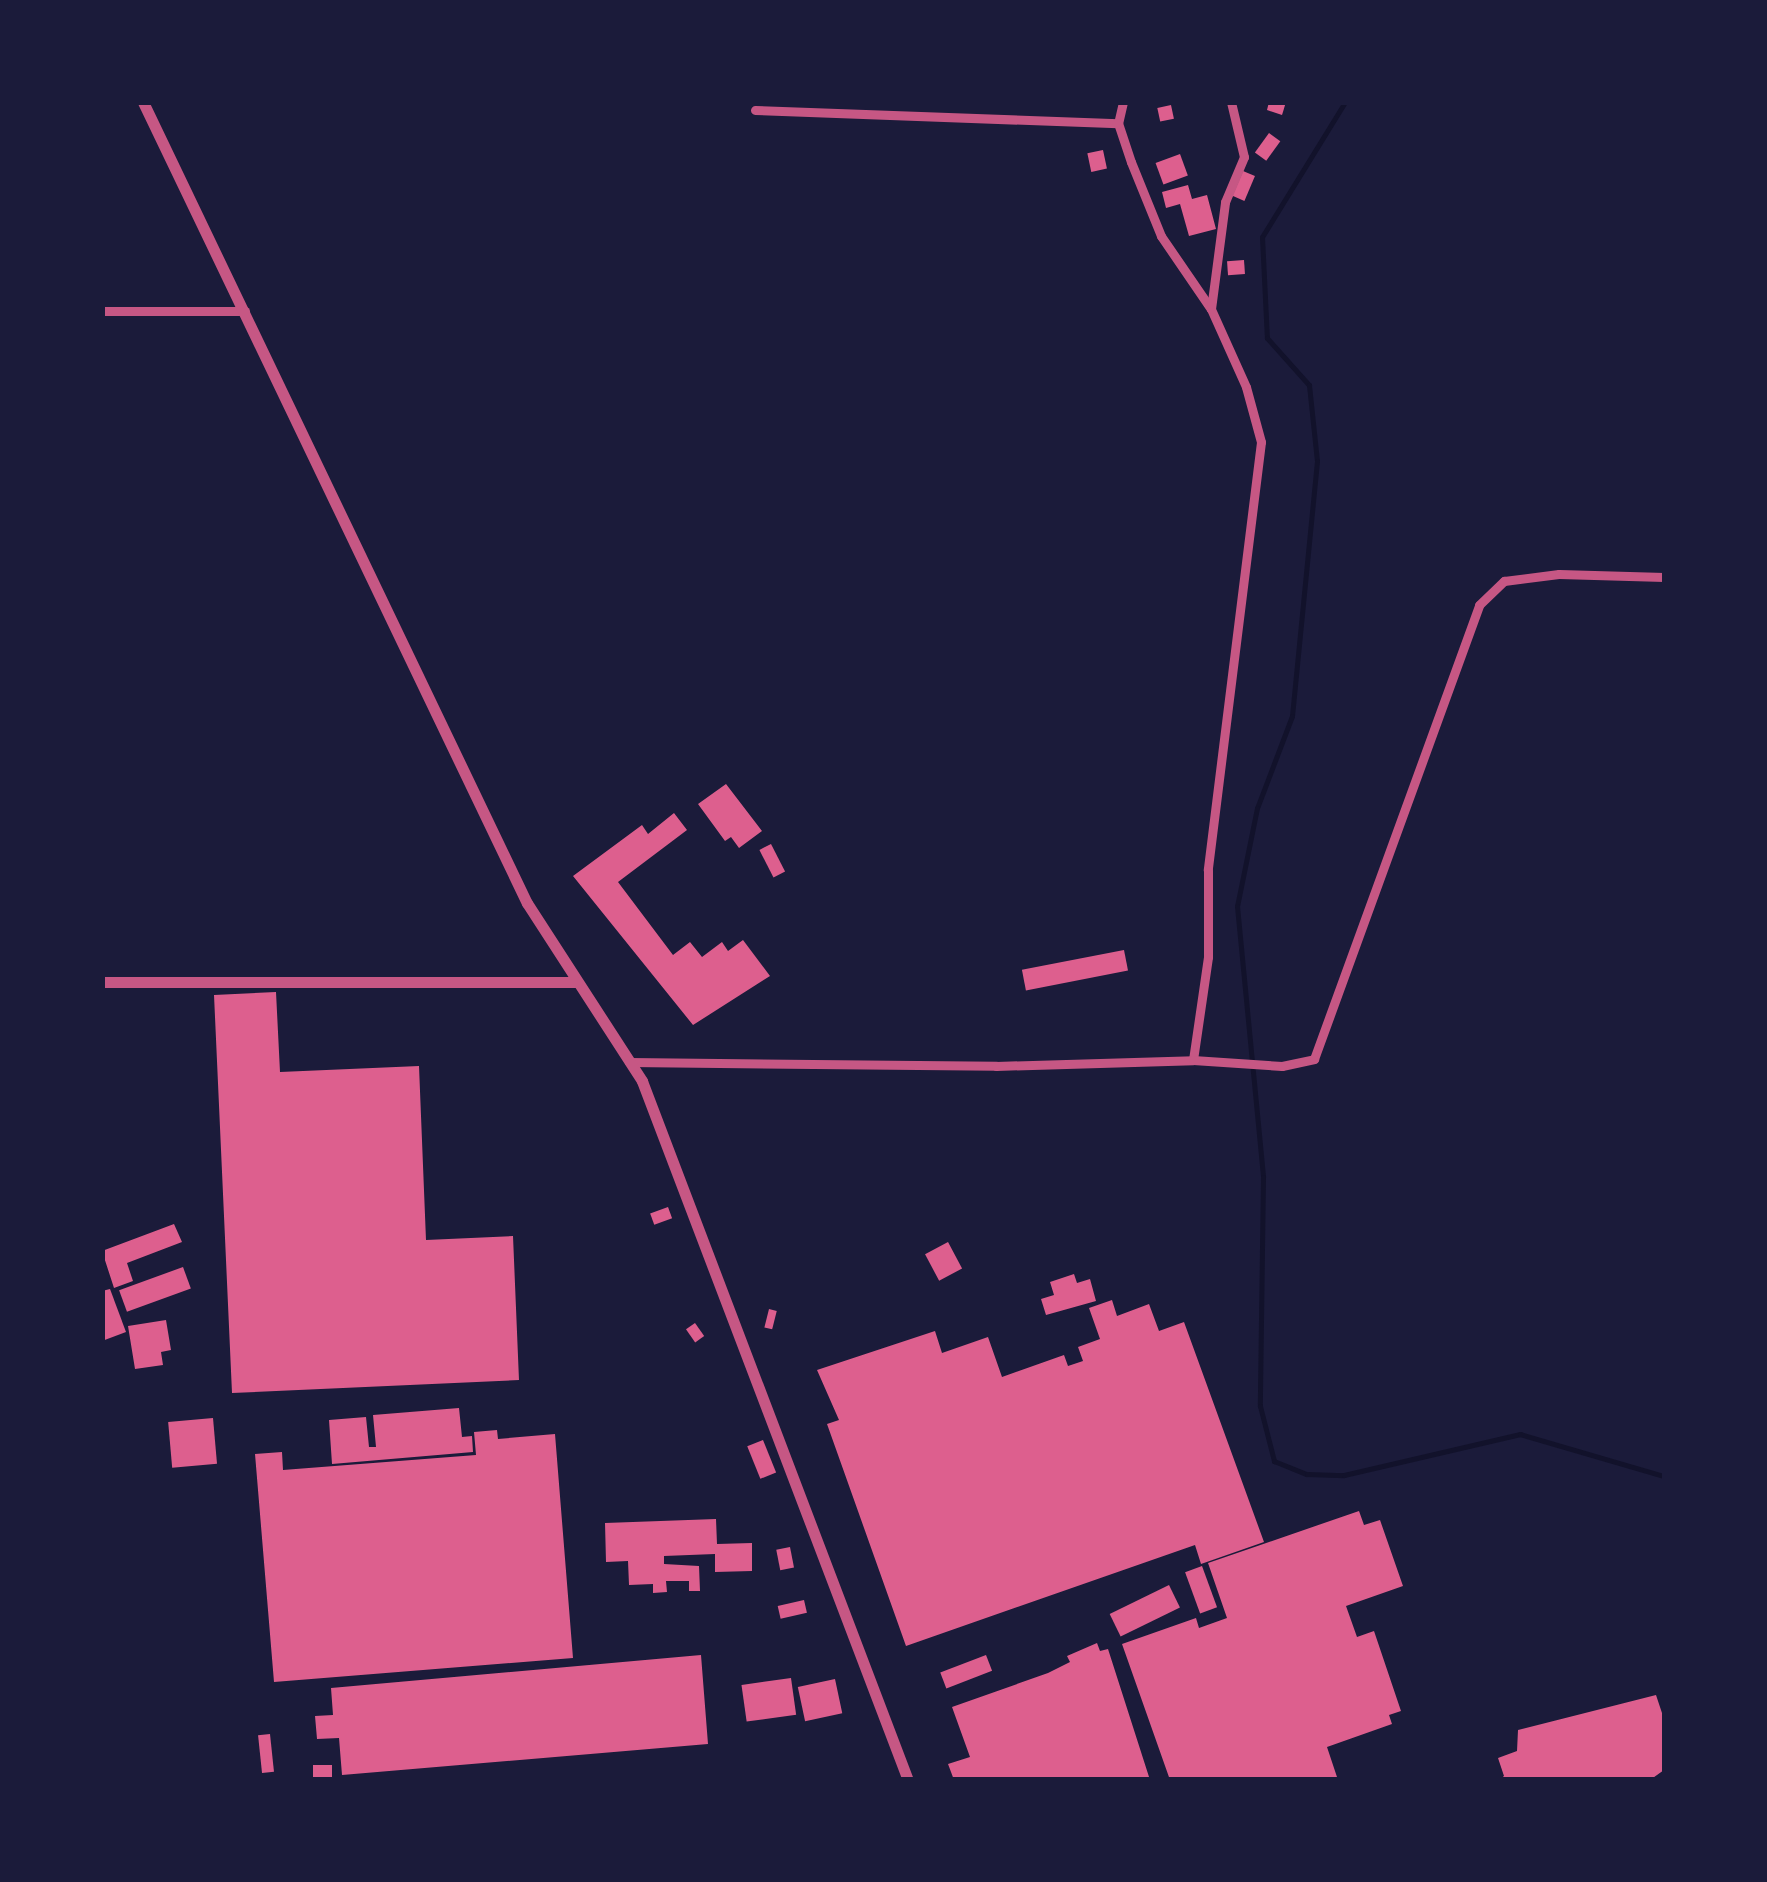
<!DOCTYPE html>
<style>
body{margin:0}
#map{position:relative;width:1767px;height:1882px;overflow:hidden;background:#1b1b3a;font-family:"Varela Round",sans-serif}
div>[style]{position:absolute}
.stream>*{height:5px;margin:-2.5px;padding:0 2.5px;transform-origin:2.5px;border-radius:2.5px;background:#12122b}
.building>*{inset:0;background:#dd5f8e;transform-origin:0 0}
.minor>*{height:9px;margin:-4.5px;padding:0 4.5px;transform-origin:4.5px;border-radius:4.5px;background:#c65784}
.tertiary>*{height:11px;margin:-5.5px;padding:0 5.5px;transform-origin:5.5px;border-radius:5.5px;background:#c65784}
span{translate:-50% -50%;white-space:nowrap;text-align:center;line-height:1.15;-webkit-text-stroke:9px #1b1b3a;paint-order:stroke}
.frame{position:absolute;inset:0;border:105px solid #1b1b3a;pointer-events:none}
</style>
<div id="map">
<div class="stream">
<div style="left:1345px;top:102px;width:158px;rotate:121.6deg"></div>
<div style="left:1262px;top:237px;width:101px;rotate:87.2deg"></div>
<div style="left:1267px;top:338px;width:63px;rotate:48.2deg"></div>
<div style="left:1309px;top:385px;width:76px;rotate:84deg"></div>
<div style="left:1317px;top:461px;width:256px;rotate:95.6deg"></div>
<div style="left:1292px;top:716px;width:98px;rotate:110.8deg"></div>
<div style="left:1257px;top:808px;width:100px;rotate:101.5deg"></div>
<div style="left:1237px;top:906px;width:272px;rotate:84.5deg"></div>
<div style="left:1263px;top:1177px;width:229px;rotate:90.8deg"></div>
<div style="left:1260px;top:1406px;width:57px;rotate:75.7deg"></div>
<div style="left:1274px;top:1461px;width:35px;rotate:22deg"></div>
<div style="left:1307px;top:1474px;width:37px;rotate:2deg"></div>
<div style="left:1344px;top:1475px;width:181px;rotate:-13.1deg"></div>
<div style="left:1520px;top:1434px;width:150px;rotate:16.3deg"></div>
</div>
<div class="building">
<div style="clip-path:polygon(1269px 102px,1286px 102px,1282px 115px,1267px 110px)"></div>
<div style="left:1171px;top:105px;width:14px;height:14px;rotate:78deg"></div>
<div style="left:1269px;top:133px;width:14px;height:24px;rotate:36deg"></div>
<div style="left:1103px;top:150px;width:19px;height:16px;rotate:78deg"></div>
<div style="left:1180px;top:154px;width:23px;height:26px;rotate:70deg"></div>
<div style="left:1243px;top:171px;width:13px;height:27px;rotate:23deg"></div>
<div style="clip-path:polygon(1188px 185px,1192px 199px,1207px 195px,1216px 229px,1189px 236px,1180px 204px,1166px 208px,1162px 192px)"></div>
<div style="left:1244px;top:260px;width:14px;height:17px;rotate:86deg"></div>
<div style="clip-path:polygon(726px 784px,762px 831px,739px 848px,731px 837px,725px 841px,698px 804px)"></div>
<div style="clip-path:polygon(674px 813px,687px 830px,618px 882px,673px 955px,690px 942px,702px 957px,722px 942px,728px 951px,743px 940px,770px 976px,693px 1025px,573px 876px,642px 825px,648px 834px)"></div>
<div style="left:771px;top:844px;width:31px;height:13px;rotate:63deg"></div>
<div style="left:1124px;top:950px;width:21px;height:104px;rotate:79deg"></div>
<div style="clip-path:polygon(276px 992px,280px 1072px,419px 1066px,426px 1240px,513px 1236px,519px 1380px,232px 1393px,214px 995px)"></div>
<div style="left:668px;top:1207px;width:12px;height:19px;rotate:70deg"></div>
<div style="clip-path:polygon(174px 1224px,182px 1242px,127px 1263px,133px 1281px,114px 1288px,102px 1251px)"></div>
<div style="left:948px;top:1242px;width:30px;height:26px;rotate:62deg"></div>
<div style="left:183px;top:1267px;width:23px;height:68px;rotate:70deg"></div>
<div style="clip-path:polygon(1074px 1274px,1077px 1283px,1090px 1279px,1096px 1301px,1046px 1315px,1041px 1299px,1054px 1295px,1050px 1282px)"></div>
<div style="clip-path:polygon(110px 1289px,126px 1332px,102px 1341px,102px 1291px)"></div>
<div style="clip-path:polygon(1112px 1300px,1117px 1316px,1149px 1304px,1159px 1331px,1184px 1322px,1264px 1542px,1201px 1564px,1195px 1545px,906px 1646px,827px 1424px,839px 1420px,817px 1370px,935px 1331px,942px 1353px,988px 1337px,1002px 1377px,1064px 1355px,1068px 1366px,1083px 1361px,1078px 1347px,1100px 1339px,1089px 1308px)"></div>
<div style="left:769px;top:1309px;width:8px;height:19px;rotate:14deg"></div>
<div style="clip-path:polygon(166px 1320px,171px 1350px,161px 1352px,163px 1365px,135px 1369px,128px 1326px)"></div>
<div style="left:695px;top:1323px;width:16px;height:11px;rotate:55deg"></div>
<div style="clip-path:polygon(459px 1408px,462px 1437px,472px 1436px,473px 1452px,332px 1464px,329px 1420px,366px 1417px,369px 1447px,376px 1447px,373px 1415px)"></div>
<div style="left:213px;top:1418px;width:46px;height:45px;rotate:85deg"></div>
<div style="clip-path:polygon(497px 1430px,498px 1439px,555px 1434px,573px 1658px,274px 1682px,255px 1454px,282px 1452px,283px 1470px,476px 1455px,474px 1432px)"></div>
<div style="left:763px;top:1440px;width:35px;height:17px;rotate:68deg"></div>
<div style="clip-path:polygon(1359px 1511px,1364px 1525px,1380px 1520px,1403px 1586px,1346px 1606px,1357px 1637px,1374px 1631px,1401px 1711px,1389px 1715px,1392px 1724px,1327px 1747px,1338px 1780px,1170px 1780px,1122px 1644px,1196px 1618px,1199px 1628px,1227px 1618px,1208px 1563px)"></div>
<div style="clip-path:polygon(716px 1519px,717px 1544px,752px 1543px,752px 1571px,715px 1572px,715px 1554px,664px 1556px,664px 1564px,699px 1566px,700px 1591px,689px 1591px,689px 1581px,666px 1581px,667px 1592px,653px 1593px,653px 1584px,629px 1585px,628px 1561px,606px 1562px,605px 1523px)"></div>
<div style="left:790px;top:1547px;width:21px;height:14px;rotate:79deg"></div>
<div style="left:1202px;top:1566px;width:44px;height:18px;rotate:70deg"></div>
<div style="left:1169px;top:1585px;width:25px;height:66px;rotate:64deg"></div>
<div style="left:804px;top:1600px;width:13px;height:27px;rotate:77deg"></div>
<div style="clip-path:polygon(1097px 1643px,1100px 1651px,1108px 1649px,1150px 1780px,954px 1780px,948px 1764px,970px 1757px,952px 1707px,1048px 1673px,1070px 1662px,1067px 1656px)"></div>
<div style="clip-path:polygon(701px 1655px,708px 1744px,342px 1775px,339px 1738px,317px 1739px,315px 1716px,333px 1715px,331px 1688px)"></div>
<div style="left:986px;top:1655px;width:17px;height:49px;rotate:69deg"></div>
<div style="left:791px;top:1678px;width:37px;height:50px;rotate:82deg"></div>
<div style="left:835px;top:1679px;width:35px;height:38px;rotate:78deg"></div>
<div style="clip-path:polygon(1656px 1695px,1664px 1719px,1664px 1770px,1650px 1780px,1499px 1780px,1504px 1776px,1498px 1758px,1517px 1751px,1518px 1730px)"></div>
<div style="left:270px;top:1734px;width:38px;height:12px;rotate:84deg"></div>
<div style="left:313px;top:1765px;width:19px;height:15px"></div>
</div>
<div class="minor">
<div style="left:1123px;top:102px;width:22px;rotate:103deg"></div>
<div style="left:1118px;top:123px;width:41px;rotate:71.6deg"></div>
<div style="left:1131px;top:162px;width:80px;rotate:67.9deg"></div>
<div style="left:1161px;top:236px;width:88px;rotate:55.6deg"></div>
<div style="left:1211px;top:309px;width:85px;rotate:65.8deg"></div>
<div style="left:1246px;top:387px;width:57px;rotate:74.7deg"></div>
<div style="left:1261px;top:442px;width:431px;rotate:97.1deg"></div>
<div style="left:1208px;top:870px;width:87px;rotate:90deg"></div>
<div style="left:1208px;top:957px;width:104px;rotate:98.3deg"></div>
<div style="left:755px;top:110px;width:363px;rotate:2.1deg"></div>
<div style="left:1211px;top:309px;width:108px;rotate:-82.5deg"></div>
<div style="left:1225px;top:202px;width:49px;rotate:-67.1deg"></div>
<div style="left:1244px;top:157px;width:57px;rotate:-103.3deg"></div>
<div style="left:102px;top:311px;width:143px"></div>
<div style="left:629px;top:1062px;width:367px;rotate:0.6deg"></div>
<div style="left:996px;top:1066px;width:197px;rotate:-1.7deg"></div>
<div style="left:1193px;top:1060px;width:89px;rotate:3.9deg"></div>
<div style="left:1282px;top:1066px;width:33px;rotate:-12deg"></div>
<div style="left:1314px;top:1059px;width:483px;rotate:-70deg"></div>
<div style="left:1479px;top:605px;width:35px;rotate:-44deg"></div>
<div style="left:1504px;top:581px;width:55px;rotate:-7.3deg"></div>
<div style="left:1559px;top:574px;width:105px;rotate:1.6deg"></div>
</div>
<div class="tertiary">
<div style="left:143px;top:102px;width:888px;rotate:64.39deg"></div>
<div style="left:527px;top:903px;width:212px;rotate:57.1deg"></div>
<div style="left:642px;top:1081px;width:748px;rotate:69.17deg"></div>
<div style="left:102px;top:982px;width:475px"></div>
</div>
<div class="frame"></div>
</div>
